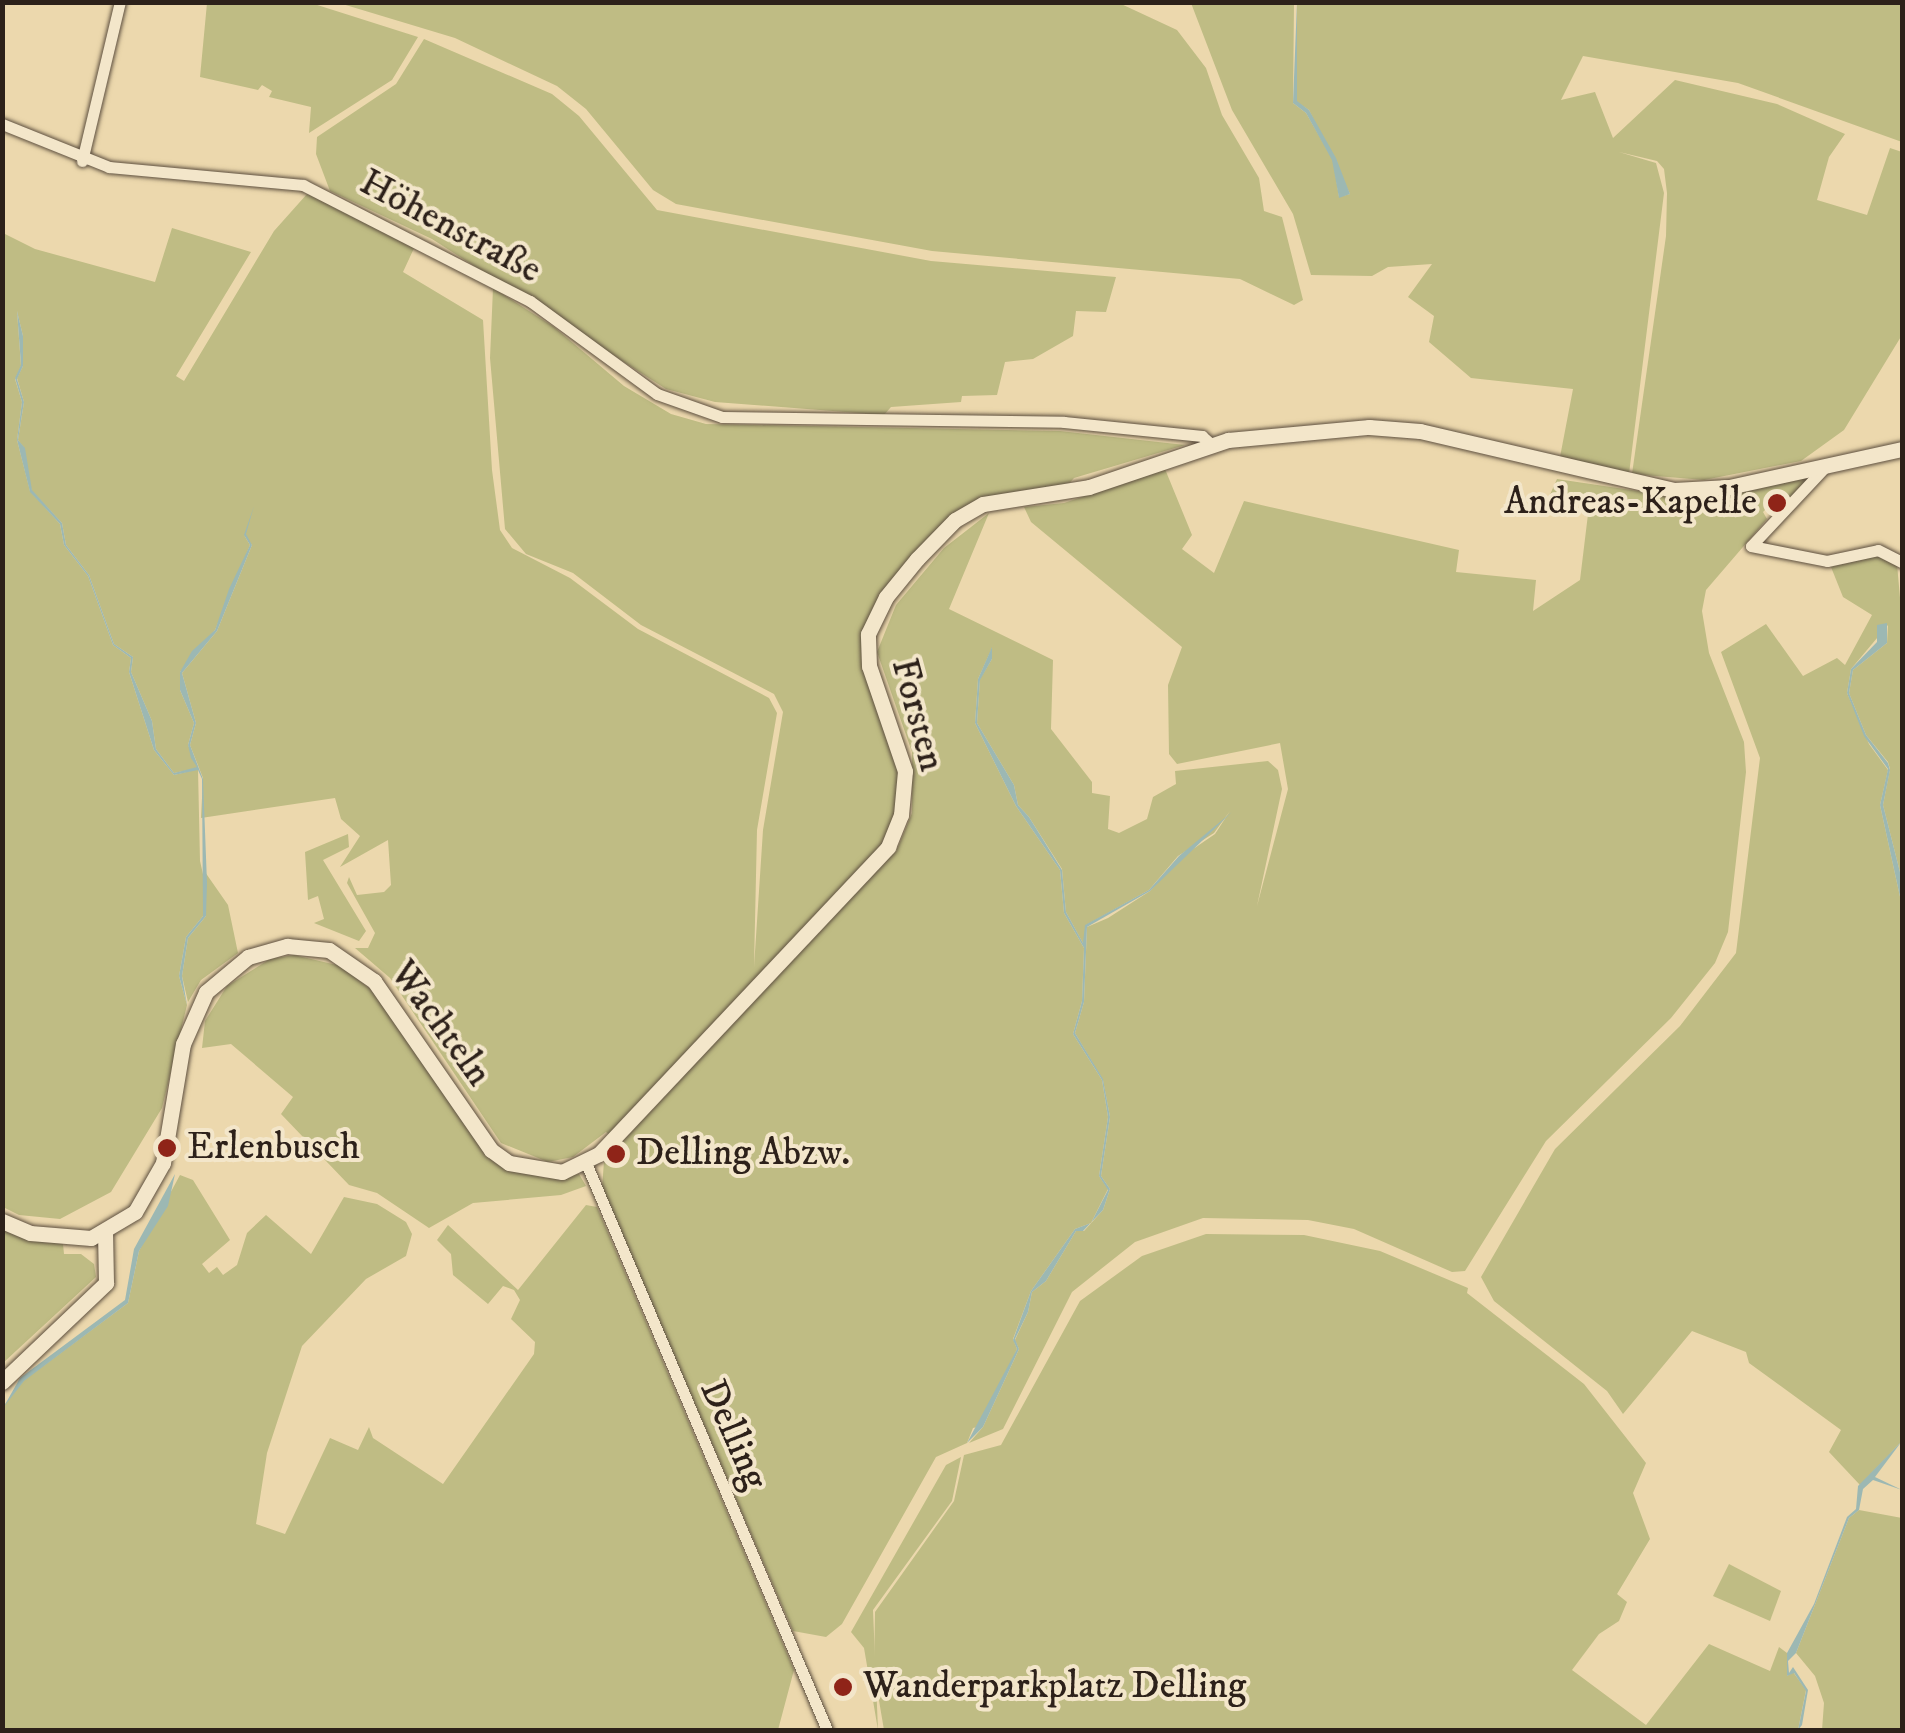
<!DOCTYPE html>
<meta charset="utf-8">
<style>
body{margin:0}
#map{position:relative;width:1905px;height:1733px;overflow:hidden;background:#ecd8ad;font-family:"IM FELL DW Pica",serif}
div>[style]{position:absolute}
.green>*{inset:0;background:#bfbc84}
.water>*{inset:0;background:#9cb8b3}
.roads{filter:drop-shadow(0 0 2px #5d4f3f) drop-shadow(0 0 2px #5d4f3f)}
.minor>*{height:11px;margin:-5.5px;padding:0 5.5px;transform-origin:5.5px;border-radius:5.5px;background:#f3e6ca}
.tertiary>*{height:15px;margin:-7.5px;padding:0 7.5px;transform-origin:7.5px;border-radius:7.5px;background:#f3e6ca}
.dots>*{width:28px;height:28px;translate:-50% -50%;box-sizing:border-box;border:5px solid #f3e6ca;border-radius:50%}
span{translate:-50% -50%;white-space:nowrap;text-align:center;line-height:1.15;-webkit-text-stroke:8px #f3e6ca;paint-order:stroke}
.street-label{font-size:38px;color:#2d211a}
.poi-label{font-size:38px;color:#2d211a}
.right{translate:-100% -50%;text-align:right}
.left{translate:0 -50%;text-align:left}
.frame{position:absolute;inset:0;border:5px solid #2d211a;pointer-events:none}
</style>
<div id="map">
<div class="green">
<div style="clip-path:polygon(207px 3px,311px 3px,418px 37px,392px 80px,309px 133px,311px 107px,269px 97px,272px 91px,262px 85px,258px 90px,200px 77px)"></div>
<div style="clip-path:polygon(339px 3px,1119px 3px,1177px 30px,1206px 68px,1222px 115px,1259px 178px,1264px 211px,1282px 217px,1303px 300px,1294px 305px,1240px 279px,932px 251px,676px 204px,653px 190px,586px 109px,557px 86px,455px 38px)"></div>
<div style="clip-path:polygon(1191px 3px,1294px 3px,1293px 103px,1306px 113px,1333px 160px,1339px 197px,1350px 194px,1309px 110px,1297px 102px,1297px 3px,1902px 3px,1902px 142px,1738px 83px,1583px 56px,1561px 100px,1595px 92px,1613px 138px,1675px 80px,1777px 104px,1845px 134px,1829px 157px,1817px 200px,1867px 215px,1890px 148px,1902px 152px,1902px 335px,1844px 430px,1801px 461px,1704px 480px,1632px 474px,1666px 236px,1667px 193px,1664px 169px,1657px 161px,1619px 152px,1656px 163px,1664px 193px,1629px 474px,1560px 457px,1573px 389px,1471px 378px,1429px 342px,1434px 316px,1408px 297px,1432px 264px,1388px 267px,1372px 276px,1311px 275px,1293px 214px,1232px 110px)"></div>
<div style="clip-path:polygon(424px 39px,552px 94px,579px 116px,657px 210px,931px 261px,1116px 277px,1106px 312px,1076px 311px,1073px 336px,1033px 359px,1005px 362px,997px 395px,962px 396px,961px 402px,891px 407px,884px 415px,715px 402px,666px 389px,432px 239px,330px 191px,316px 154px,317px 137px,396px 84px)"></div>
<div style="clip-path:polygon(307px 194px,416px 244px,403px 272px,483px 320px,492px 470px,500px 530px,512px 548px,570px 578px,638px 629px,769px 698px,777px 713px,757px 830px,754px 967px,763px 830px,783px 712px,774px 694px,641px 625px,573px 573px,526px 554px,505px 529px,490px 358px,493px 288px,554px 327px,624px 386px,671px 414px,706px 424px,1060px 431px,1185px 445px,1074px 478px,1065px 488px,966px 507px,864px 634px,898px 755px,900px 801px,884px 844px,611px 1136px,606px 1132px,573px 1157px,548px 1162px,501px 1143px,390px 978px,355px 948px,368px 948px,375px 933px,347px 883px,349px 877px,357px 895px,384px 892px,391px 885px,388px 840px,340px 867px,360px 836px,341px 819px,335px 798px,201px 818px,203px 778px,190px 745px,196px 723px,182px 673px,217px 631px,252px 545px,244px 535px,250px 545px,215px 630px,180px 672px,180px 690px,194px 723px,188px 745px,198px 768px,174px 773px,156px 749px,152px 721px,131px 672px,133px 657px,114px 644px,89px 575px,66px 545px,62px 523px,32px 491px,25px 471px,25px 449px,18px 440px,24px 402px,17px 378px,23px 366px,23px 336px,17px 311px,21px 366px,15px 379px,22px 402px,17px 440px,30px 491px,60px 524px,64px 545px,88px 576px,113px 645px,131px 658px,129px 672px,154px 750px,174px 775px,198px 769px,200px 861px,205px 883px,203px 916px,186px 937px,179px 976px,187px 1005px,162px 1108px,111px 1192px,60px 1219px,19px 1215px,3px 1207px,3px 233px,35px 249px,155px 282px,172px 228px,251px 252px,176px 376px,184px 381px,274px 231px)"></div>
<div style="clip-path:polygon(1165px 469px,1192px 535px,1182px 549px,1214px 573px,1244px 501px,1459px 550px,1456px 572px,1536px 580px,1533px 611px,1580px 580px,1589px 506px,1548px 499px,1557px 479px,1705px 501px,1809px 477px,1786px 502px,1775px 500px,1763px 512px,1767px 519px,1706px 590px,1702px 611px,1709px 653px,1744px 742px,1746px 772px,1728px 932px,1715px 963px,1671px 1018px,1546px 1141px,1465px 1271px,1452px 1272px,1354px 1229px,1308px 1220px,1203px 1218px,1135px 1242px,1072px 1292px,1003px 1429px,969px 1443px,983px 1427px,1019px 1349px,1015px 1340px,1028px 1312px,1032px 1292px,1046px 1281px,1076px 1231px,1084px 1231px,1103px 1210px,1110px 1189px,1101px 1176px,1110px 1117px,1103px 1080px,1075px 1033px,1084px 1002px,1087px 927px,1108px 918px,1150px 891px,1180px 858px,1215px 834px,1230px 811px,1214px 833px,1178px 856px,1149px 890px,1086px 925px,1084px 945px,1066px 912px,1062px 869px,1029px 817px,1018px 805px,1014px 785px,977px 723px,980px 679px,992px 659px,992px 648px,978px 679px,975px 723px,1016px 806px,1060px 870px,1064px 913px,1084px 948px,1082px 1001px,1073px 1034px,1102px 1080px,1108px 1117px,1099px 1176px,1108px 1189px,1091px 1223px,1075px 1229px,1031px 1291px,1013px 1339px,1017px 1349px,982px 1426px,973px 1428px,967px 1443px,936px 1457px,842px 1624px,826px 1637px,793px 1631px,602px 1189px,604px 1161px,898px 847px,912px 813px,912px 752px,877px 652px,896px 605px,944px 548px,989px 513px,949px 609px,1053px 660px,1051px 729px,1092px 782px,1092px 793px,1110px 796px,1108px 829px,1119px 833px,1147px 819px,1153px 797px,1176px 784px,1175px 771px,1268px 761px,1278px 770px,1282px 789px,1257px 906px,1288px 789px,1280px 743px,1177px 764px,1169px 754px,1168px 685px,1182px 647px,1031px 522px,1024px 507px,1064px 503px)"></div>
<div style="clip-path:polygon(1881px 555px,1897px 564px,1902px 620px,1902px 902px,1902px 880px,1883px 805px,1890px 769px,1888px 762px,1866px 735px,1849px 693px,1853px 670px,1887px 643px,1888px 625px,1851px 669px,1847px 693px,1869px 744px,1888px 770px,1880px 805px,1902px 906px,1902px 1441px,1860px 1485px,1829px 1452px,1841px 1430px,1749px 1363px,1746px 1352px,1692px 1331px,1623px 1414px,1607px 1391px,1494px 1301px,1481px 1277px,1555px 1149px,1680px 1026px,1736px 953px,1760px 758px,1721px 652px,1766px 624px,1803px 676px,1837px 658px,1845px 665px,1872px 615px,1843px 597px,1831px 567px)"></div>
<div style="clip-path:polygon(348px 834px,349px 847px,323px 860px,366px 931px,359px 941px,314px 923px,324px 919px,318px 896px,308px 900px,305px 852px)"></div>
<div style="clip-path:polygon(205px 872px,228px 905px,238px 953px,201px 980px,188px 1002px,182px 976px,188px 938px,206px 916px)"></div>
<div style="clip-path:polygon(294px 955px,341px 966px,374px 992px,507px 1167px,546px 1178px,579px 1174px,586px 1186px,561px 1195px,473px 1203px,429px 1228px,377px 1193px,349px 1185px,281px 1114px,293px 1097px,231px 1044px,202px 1048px,205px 1021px,227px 986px,270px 959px)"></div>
<div style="clip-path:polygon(180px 1175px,193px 1180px,230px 1240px,202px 1264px,209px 1273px,217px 1267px,223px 1275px,237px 1265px,247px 1233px,266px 1215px,311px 1254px,344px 1197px,377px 1204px,406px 1222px,412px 1234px,406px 1256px,366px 1279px,302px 1346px,267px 1453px,256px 1524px,285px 1534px,330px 1438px,358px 1450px,369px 1427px,373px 1438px,443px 1484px,534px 1354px,535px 1342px,511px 1319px,520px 1300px,514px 1290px,503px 1286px,488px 1304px,453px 1275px,451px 1254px,437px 1240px,448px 1225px,518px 1290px,586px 1205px,597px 1207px,794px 1670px,778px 1730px,3px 1730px,2px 1408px,23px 1381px,128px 1303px,139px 1251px)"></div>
<div style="clip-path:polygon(3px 1224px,63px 1244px,64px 1254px,81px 1254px,94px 1264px,96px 1277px,3px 1363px)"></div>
<div style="clip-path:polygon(1206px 1234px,1304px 1235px,1380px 1251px,1468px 1288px,1467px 1293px,1584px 1384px,1646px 1463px,1633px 1493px,1650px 1539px,1617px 1594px,1627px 1602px,1619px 1621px,1599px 1634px,1572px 1670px,1646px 1725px,1709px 1644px,1770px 1671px,1779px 1647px,1787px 1653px,1787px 1676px,1793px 1672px,1806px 1690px,1798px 1730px,884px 1730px,874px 1671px,875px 1612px,954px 1501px,964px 1455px,1001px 1445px,1080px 1301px,1142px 1256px)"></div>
<div style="clip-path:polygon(961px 1457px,952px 1501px,873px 1610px,878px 1730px,864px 1648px,851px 1632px,946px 1465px)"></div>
<div style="clip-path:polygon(1859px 1510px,1902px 1518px,1902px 1730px,1822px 1730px,1824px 1703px,1815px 1676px,1796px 1653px,1849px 1518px)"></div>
<div style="clip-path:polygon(1729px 1564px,1781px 1591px,1770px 1621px,1713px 1596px)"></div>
</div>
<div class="water">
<div style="clip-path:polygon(1297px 2px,1297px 101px,1309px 110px,1336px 158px,1350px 194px,1339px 198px,1332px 160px,1306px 113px,1293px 103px)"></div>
<div style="clip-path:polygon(17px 311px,23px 336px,23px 366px,17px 379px,24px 402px,18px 440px,25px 448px,32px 490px,62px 523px,66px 545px,89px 575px,114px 644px,133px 657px,131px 672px,152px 721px,156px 749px,174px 773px,197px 767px,191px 758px,188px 745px,194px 723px,180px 690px,180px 672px,192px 651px,215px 630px,229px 589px,250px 545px,244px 535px,254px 506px,246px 534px,252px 545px,217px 631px,182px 673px,196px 723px,190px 745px,203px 779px,207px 883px,206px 916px,188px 938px,182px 976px,187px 1005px,179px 976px,186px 937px,203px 916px,202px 779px,198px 770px,174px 775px,154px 750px,129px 672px,131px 658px,113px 645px,88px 576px,64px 545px,60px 524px,30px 492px,17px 440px,22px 402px,15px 378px,21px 365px)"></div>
<div style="clip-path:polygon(1887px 623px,1887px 643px,1853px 670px,1849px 693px,1866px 735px,1888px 763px,1890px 770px,1883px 805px,1902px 880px,1902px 906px,1880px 805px,1888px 769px,1864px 736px,1847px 693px,1851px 669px,1877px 642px,1877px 625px)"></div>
<div style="clip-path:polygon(992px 647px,992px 659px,980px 680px,977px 723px,1014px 785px,1018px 805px,1029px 817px,1062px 870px,1066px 912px,1083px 943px,1085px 925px,1149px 890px,1179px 856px,1232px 812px,1150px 891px,1087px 927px,1084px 1002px,1075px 1033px,1103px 1079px,1110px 1117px,1101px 1176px,1110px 1189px,1103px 1210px,1083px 1231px,1076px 1231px,1046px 1281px,1032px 1292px,1028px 1312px,1015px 1339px,1019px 1349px,983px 1427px,967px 1443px,1017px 1349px,1013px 1340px,1031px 1291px,1075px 1229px,1091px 1223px,1108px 1190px,1099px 1176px,1108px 1117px,1102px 1080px,1073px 1034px,1082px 1001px,1084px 948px,1064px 913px,1060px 870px,1016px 806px,975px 723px,978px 679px)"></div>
<div style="clip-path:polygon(175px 1174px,168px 1206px,139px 1251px,128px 1303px,24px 1381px,3px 1408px,20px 1378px,125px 1300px,134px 1249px)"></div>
<div style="clip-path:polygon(1902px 1441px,1875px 1477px,1902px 1490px,1873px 1480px,1863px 1489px,1859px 1510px,1849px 1518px,1796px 1653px,1788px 1661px,1789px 1673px,1793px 1667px,1808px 1690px,1802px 1725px,1798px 1730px,1806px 1691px,1794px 1673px,1787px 1676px,1787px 1653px,1814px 1604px,1847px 1517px,1856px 1509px,1858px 1486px)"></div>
</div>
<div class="roads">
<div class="minor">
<div style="left:2px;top:124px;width:115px;rotate:21.9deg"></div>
<div style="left:109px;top:167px;width:195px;rotate:5.3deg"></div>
<div style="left:303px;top:185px;width:255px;rotate:27.1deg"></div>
<div style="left:530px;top:301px;width:157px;rotate:36.2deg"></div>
<div style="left:657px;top:394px;width:69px;rotate:19.5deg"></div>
<div style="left:722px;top:417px;width:342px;rotate:0.8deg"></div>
<div style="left:1064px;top:422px;width:139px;rotate:5.8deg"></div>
<div style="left:1202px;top:436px;width:13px;rotate:42deg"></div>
<div style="left:82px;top:161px;width:163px;rotate:-76.6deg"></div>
<div style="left:1827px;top:465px;width:111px;rotate:133.2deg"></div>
<div style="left:1751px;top:546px;width:77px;rotate:11.2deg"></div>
<div style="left:1827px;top:561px;width:52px;rotate:-12.2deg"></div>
<div style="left:1878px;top:550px;width:27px;rotate:27deg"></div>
<div style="left:586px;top:1163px;width:616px;rotate:66.97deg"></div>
</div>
<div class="tertiary">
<div style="left:2px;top:1221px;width:30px;rotate:23deg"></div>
<div style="left:30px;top:1233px;width:61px;rotate:4.7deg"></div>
<div style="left:91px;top:1238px;width:51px;rotate:-30.6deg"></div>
<div style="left:135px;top:1212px;width:56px;rotate:-60.3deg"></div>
<div style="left:163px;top:1163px;width:121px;rotate:-80.5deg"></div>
<div style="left:183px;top:1044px;width:57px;rotate:-66.1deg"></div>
<div style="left:206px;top:992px;width:55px;rotate:-39.8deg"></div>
<div style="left:248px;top:957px;width:41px;rotate:-15.8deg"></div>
<div style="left:287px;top:946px;width:42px;rotate:5.4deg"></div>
<div style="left:329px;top:950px;width:55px;rotate:34.6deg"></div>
<div style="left:374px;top:981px;width:206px;rotate:55.3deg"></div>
<div style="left:491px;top:1150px;width:22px;rotate:36deg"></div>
<div style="left:509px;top:1163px;width:54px;rotate:9.6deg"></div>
<div style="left:562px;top:1172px;width:41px;rotate:-25.9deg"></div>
<div style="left:599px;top:1154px;width:422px;rotate:-46.7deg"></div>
<div style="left:888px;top:847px;width:35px;rotate:-68deg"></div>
<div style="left:901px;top:815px;width:44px;rotate:-84.8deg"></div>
<div style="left:905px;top:771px;width:111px;rotate:-108.9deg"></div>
<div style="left:869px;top:666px;width:32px;rotate:-92deg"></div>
<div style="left:868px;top:634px;width:41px;rotate:-64.1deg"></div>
<div style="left:886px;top:597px;width:49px;rotate:-50.8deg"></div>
<div style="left:917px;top:559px;width:54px;rotate:-45.7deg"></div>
<div style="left:955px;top:520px;width:32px;rotate:-30deg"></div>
<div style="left:983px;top:504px;width:107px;rotate:-9.1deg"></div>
<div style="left:1089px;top:487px;width:147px;rotate:-18.7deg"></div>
<div style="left:1228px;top:440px;width:142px;rotate:-5.3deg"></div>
<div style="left:1369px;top:427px;width:51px;rotate:4.5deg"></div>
<div style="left:1420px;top:431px;width:261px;rotate:13.1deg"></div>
<div style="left:1674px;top:490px;width:55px;rotate:-3.1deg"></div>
<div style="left:1729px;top:487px;width:177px;rotate:-12.4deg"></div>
<div style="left:2px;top:1382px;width:144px;rotate:-43.6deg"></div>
<div style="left:106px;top:1283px;width:50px;rotate:-91.1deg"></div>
</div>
</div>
<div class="dots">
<div style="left:1777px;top:503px;background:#8f2418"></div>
<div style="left:167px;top:1148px;background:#8f2418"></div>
<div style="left:616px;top:1154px;background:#8f2418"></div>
<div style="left:843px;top:1687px;background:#8f2418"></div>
</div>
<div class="street-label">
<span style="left:450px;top:227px;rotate:28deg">Höhenstraße</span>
<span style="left:917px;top:715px;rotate:75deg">Forsten</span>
<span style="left:440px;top:1024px;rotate:54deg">Wachteln</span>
<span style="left:733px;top:1435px;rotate:66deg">Delling</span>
</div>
<div class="poi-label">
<span class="right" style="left:1757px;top:503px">Andreas-Kapelle</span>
<span class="left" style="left:187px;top:1148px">Erlenbusch</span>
<span class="left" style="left:636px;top:1154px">Delling Abzw.</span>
<span class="left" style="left:863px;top:1687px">Wanderparkplatz Delling</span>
</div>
<div class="frame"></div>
</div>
